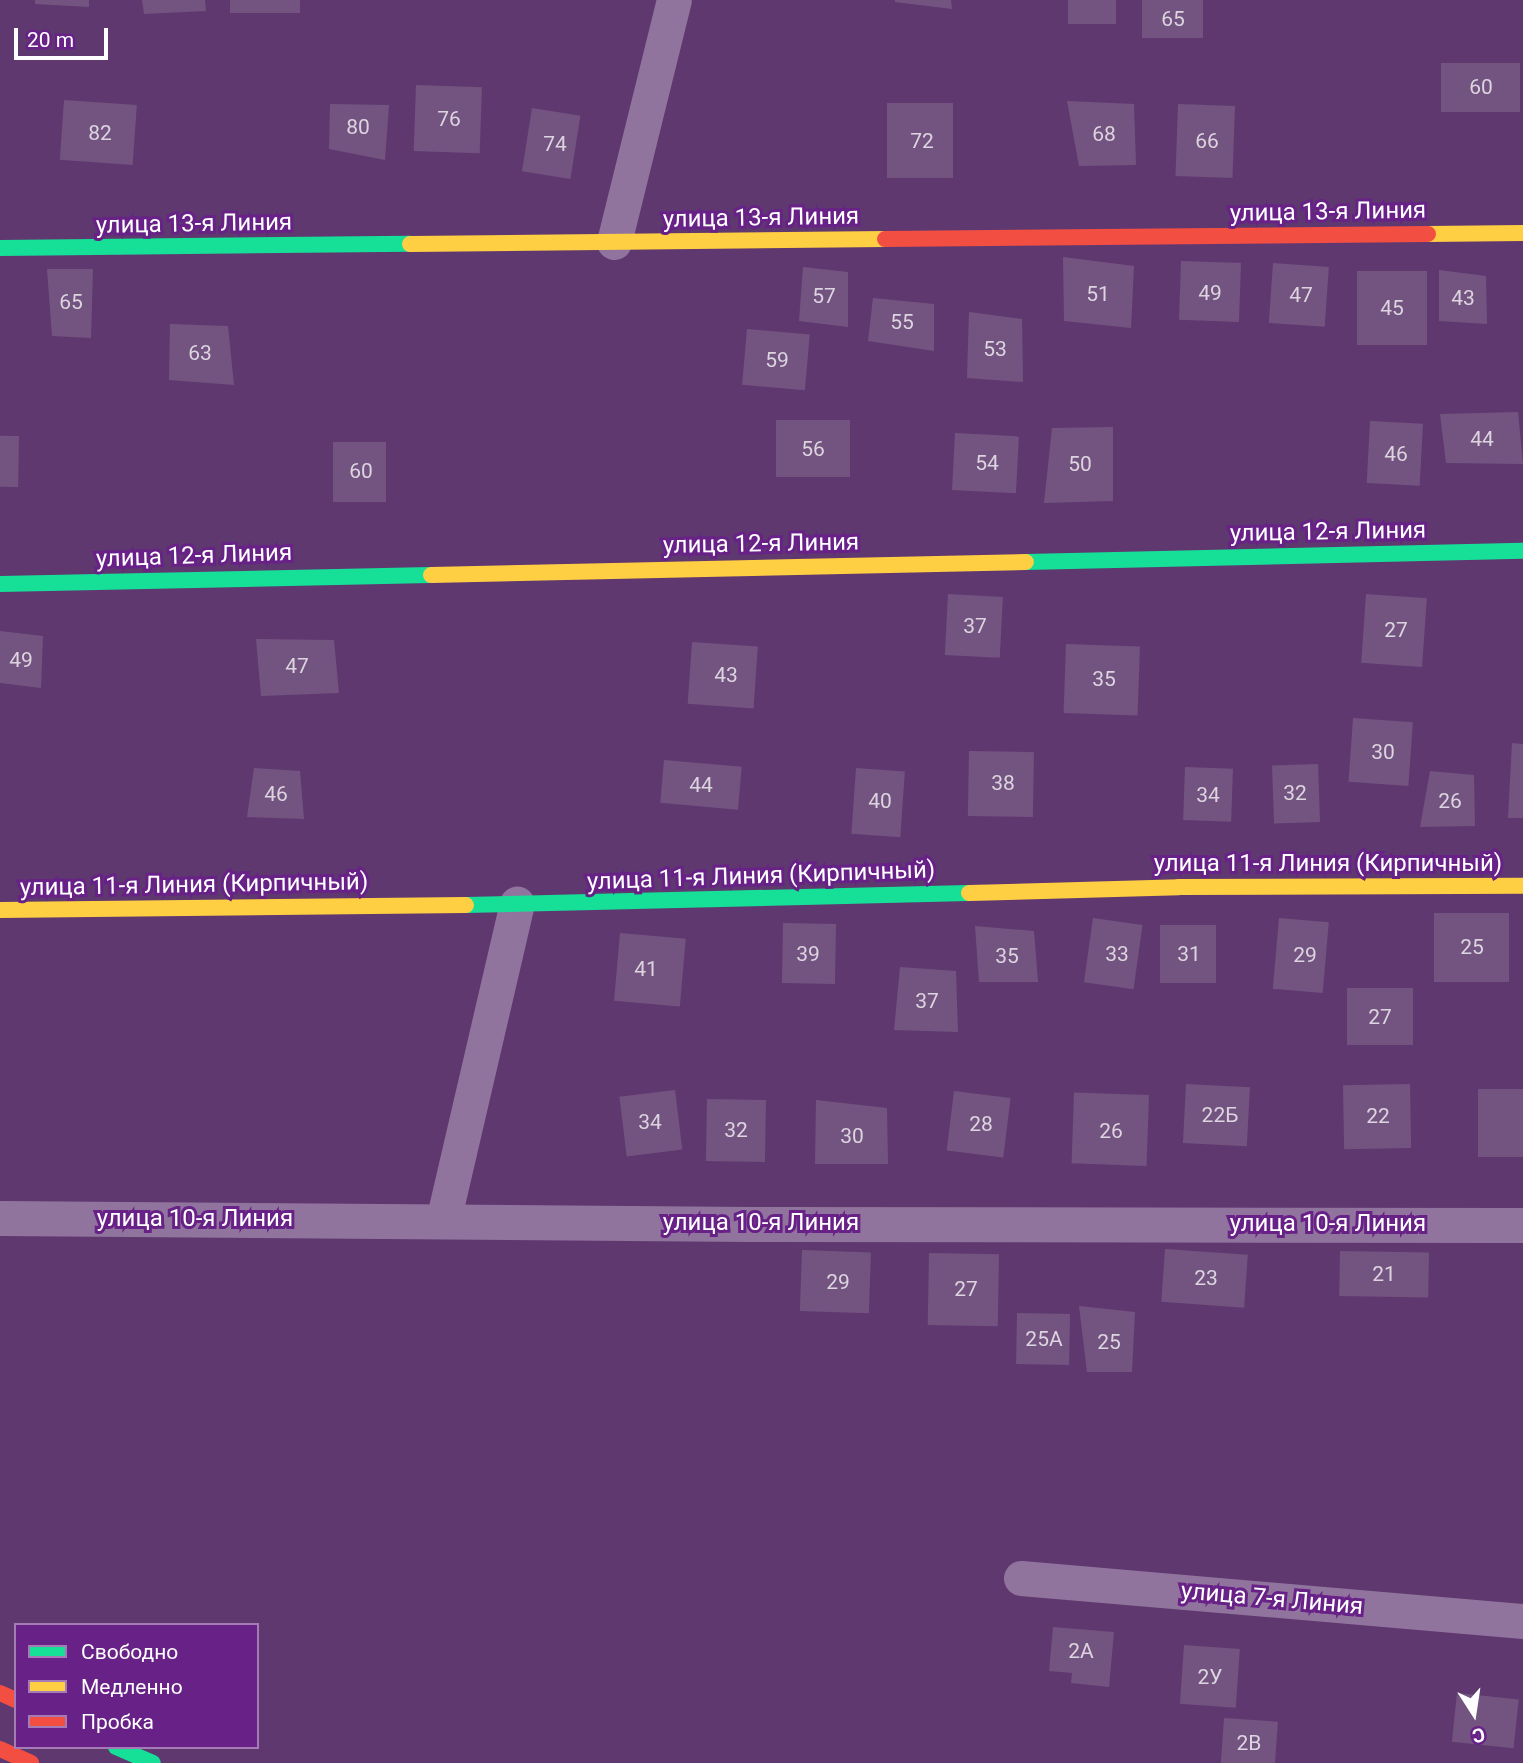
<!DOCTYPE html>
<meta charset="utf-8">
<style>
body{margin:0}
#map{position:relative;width:1523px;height:1763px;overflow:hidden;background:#5f3870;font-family:Roboto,sans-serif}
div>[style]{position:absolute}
.building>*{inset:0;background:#735480;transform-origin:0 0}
.street>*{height:35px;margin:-17.5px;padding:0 17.5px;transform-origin:17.5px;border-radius:17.5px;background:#91749e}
.fast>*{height:16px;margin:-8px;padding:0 8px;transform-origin:8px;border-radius:8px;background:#16e098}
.slow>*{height:16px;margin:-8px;padding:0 8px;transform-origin:8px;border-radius:8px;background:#ffcf43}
.jam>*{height:16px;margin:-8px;padding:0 8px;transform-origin:8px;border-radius:8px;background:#f24e42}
span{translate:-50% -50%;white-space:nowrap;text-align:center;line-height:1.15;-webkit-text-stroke:6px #682187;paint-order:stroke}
.number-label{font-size:21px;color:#dcd4df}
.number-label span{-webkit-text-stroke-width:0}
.street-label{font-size:24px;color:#fff}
.legend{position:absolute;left:14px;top:1623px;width:245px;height:126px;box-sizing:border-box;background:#682187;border:2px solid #a47ab7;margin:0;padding:9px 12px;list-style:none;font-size:21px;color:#fff}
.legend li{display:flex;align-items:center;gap:14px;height:35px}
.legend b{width:35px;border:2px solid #a47ab7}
.north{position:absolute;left:1439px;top:1679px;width:70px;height:70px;-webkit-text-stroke:5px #682187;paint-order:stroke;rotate:168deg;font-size:19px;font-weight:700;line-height:28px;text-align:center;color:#fff}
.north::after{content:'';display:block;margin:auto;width:24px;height:32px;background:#fff;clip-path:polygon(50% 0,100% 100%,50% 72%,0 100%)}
.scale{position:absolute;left:14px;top:28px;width:94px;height:32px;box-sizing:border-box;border:4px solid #fff;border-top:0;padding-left:9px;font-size:21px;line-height:24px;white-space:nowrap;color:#fff;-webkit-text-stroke:5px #682187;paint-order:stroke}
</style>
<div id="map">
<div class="building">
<div style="clip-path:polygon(35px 0,89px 0,89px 7px,35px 4px)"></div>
<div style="clip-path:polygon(142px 0,205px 0,206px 11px,144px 14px)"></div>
<div style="left:230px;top:0;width:70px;height:13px"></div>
<div style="clip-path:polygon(895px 0,951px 0,952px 9px,895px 2px)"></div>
<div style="left:1068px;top:0;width:48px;height:24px"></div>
<div style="left:1142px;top:0;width:61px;height:38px"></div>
<div style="left:1441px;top:63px;width:79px;height:49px"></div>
<div style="left:416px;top:85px;width:66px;height:66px;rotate:2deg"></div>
<div style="left:64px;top:100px;width:73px;height:60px;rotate:4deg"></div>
<div style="clip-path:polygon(1067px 101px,1134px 104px,1136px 165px,1079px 166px)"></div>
<div style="left:887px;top:103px;width:66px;height:75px"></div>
<div style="clip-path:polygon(330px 104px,389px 105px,385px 160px,329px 149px)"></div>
<div style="left:1178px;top:104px;width:57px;height:72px;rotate:2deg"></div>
<div style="left:532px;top:108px;width:49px;height:64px;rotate:9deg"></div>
<div style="clip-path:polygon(1063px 257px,1134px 266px,1131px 328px,1064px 321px)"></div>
<div style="left:1241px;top:263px;width:59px;height:60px;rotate:92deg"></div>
<div style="left:1273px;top:263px;width:56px;height:60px;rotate:4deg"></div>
<div style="clip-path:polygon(803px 267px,848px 272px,848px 327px,799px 321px)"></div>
<div style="clip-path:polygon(47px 269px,93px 269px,91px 338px,52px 336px)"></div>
<div style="clip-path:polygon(1439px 270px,1486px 276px,1487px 324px,1439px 321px)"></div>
<div style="left:1357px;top:271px;width:70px;height:74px"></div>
<div style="clip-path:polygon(873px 298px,934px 304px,934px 351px,868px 341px)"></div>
<div style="clip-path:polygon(969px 312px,1022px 319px,1023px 382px,967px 378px)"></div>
<div style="clip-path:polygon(170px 324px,228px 326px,234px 385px,169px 380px)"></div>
<div style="left:747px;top:329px;width:63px;height:56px;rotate:5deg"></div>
<div style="clip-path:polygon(1518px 412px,1523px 464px,1446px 463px,1440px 414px)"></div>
<div style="left:776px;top:420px;width:74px;height:57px"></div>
<div style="left:1370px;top:421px;width:53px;height:62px;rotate:3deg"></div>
<div style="clip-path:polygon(1113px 427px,1113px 501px,1044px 503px,1052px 428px)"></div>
<div style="left:955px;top:433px;width:64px;height:57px;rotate:3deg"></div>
<div style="left:19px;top:436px;width:51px;height:19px;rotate:91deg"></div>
<div style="left:333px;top:442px;width:53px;height:60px"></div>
<div style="left:948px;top:594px;width:55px;height:61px;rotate:3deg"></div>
<div style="left:1366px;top:594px;width:61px;height:69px;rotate:4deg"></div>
<div style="clip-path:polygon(0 631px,43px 636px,41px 688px,0 683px)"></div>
<div style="clip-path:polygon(256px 639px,334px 640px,339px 693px,261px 696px)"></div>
<div style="left:692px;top:642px;width:66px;height:62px;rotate:4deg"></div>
<div style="left:1066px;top:644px;width:74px;height:69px;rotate:2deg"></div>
<div style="left:1353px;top:718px;width:60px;height:64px;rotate:4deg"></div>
<div style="clip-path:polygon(1512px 743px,1523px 744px,1523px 818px,1508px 818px)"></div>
<div style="left:969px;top:751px;width:65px;height:65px;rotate:1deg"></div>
<div style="left:664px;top:760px;width:78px;height:43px;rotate:5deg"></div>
<div style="left:1318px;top:764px;width:58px;height:46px;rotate:88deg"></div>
<div style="left:1185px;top:767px;width:48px;height:53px;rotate:2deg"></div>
<div style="clip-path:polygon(254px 768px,300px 771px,304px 819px,247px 817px)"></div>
<div style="left:856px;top:768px;width:49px;height:66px;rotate:4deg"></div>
<div style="clip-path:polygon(1430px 771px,1474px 775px,1475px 826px,1420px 827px)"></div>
<div style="left:1434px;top:913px;width:75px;height:69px"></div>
<div style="left:1093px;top:918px;width:50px;height:65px;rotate:8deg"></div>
<div style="left:1279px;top:918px;width:50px;height:71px;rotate:5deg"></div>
<div style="left:783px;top:923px;width:53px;height:60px;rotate:1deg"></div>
<div style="left:1160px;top:925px;width:56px;height:58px"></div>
<div style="clip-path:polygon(975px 926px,1034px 931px,1038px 982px,979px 982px)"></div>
<div style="left:620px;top:933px;width:66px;height:68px;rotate:5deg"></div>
<div style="clip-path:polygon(900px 967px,956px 971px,958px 1032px,894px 1030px)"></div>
<div style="left:1347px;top:988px;width:66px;height:57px"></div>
<div style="left:1186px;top:1084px;width:64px;height:59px;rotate:3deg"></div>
<div style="left:1410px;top:1084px;width:64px;height:67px;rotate:89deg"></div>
<div style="left:1478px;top:1089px;width:45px;height:68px"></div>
<div style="left:675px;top:1090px;width:60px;height:56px;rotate:83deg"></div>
<div style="left:954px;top:1091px;width:57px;height:60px;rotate:7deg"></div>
<div style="left:1149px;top:1095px;width:71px;height:75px;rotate:92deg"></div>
<div style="left:707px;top:1099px;width:59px;height:62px;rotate:1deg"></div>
<div style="clip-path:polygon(816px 1100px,887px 1108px,888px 1164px,815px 1164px)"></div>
<div style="left:1165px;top:1249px;width:83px;height:53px;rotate:4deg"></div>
<div style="left:802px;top:1250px;width:69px;height:61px;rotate:2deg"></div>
<div style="left:1340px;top:1251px;width:89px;height:45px;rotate:1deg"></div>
<div style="left:929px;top:1253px;width:70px;height:72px;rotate:1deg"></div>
<div style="clip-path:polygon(1079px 1306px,1135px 1312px,1132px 1372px,1087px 1372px)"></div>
<div style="left:1017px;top:1313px;width:53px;height:51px;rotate:1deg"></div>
<div style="clip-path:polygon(1053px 1627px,1114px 1632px,1109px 1687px,1071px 1683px,1072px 1673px,1049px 1671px)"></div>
<div style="left:1184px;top:1645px;width:56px;height:59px;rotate:4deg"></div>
<div style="left:1457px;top:1693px;width:62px;height:49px;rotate:6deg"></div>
<div style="left:1224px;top:1718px;width:54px;height:45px;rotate:4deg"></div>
</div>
<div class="street">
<div style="left:614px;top:242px;width:249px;rotate:-76.1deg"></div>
<div style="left:0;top:1218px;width:751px;rotate:0.46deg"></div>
<div style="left:751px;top:1224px;width:772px;rotate:0.07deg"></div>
<div style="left:443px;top:1221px;width:326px;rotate:-76.9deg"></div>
<div style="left:1021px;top:1578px;width:504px;rotate:4.9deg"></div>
</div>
<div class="fast">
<div style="left:0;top:248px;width:410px;rotate:-0.6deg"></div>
<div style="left:1026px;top:562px;width:497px;rotate:-1.3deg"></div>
<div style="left:0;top:584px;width:431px;rotate:-1.2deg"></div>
<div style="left:466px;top:905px;width:503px;rotate:-1.37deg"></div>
<div style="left:116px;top:1747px;width:40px;rotate:23.4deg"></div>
</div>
<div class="slow">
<div style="left:1428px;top:234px;width:95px;rotate:-0.6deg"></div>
<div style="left:410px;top:244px;width:475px;rotate:-0.6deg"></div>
<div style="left:431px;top:575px;width:595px;rotate:-1.25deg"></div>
<div style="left:969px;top:893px;width:210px;rotate:-1.6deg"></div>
<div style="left:1179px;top:887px;width:344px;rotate:-0.2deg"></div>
<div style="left:0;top:910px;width:466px;rotate:-0.6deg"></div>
</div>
<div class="jam">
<div style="left:885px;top:239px;width:543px;rotate:-0.53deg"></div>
<div style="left:0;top:1693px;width:17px;rotate:24deg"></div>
<div style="left:0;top:1749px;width:34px;rotate:24deg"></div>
</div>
<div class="number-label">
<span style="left:1173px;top:19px">65</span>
<span style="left:1481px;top:87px">60</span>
<span style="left:449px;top:119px">76</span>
<span style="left:358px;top:127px">80</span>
<span style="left:100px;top:133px">82</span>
<span style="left:1104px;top:134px">68</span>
<span style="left:922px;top:141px">72</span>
<span style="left:1207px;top:141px">66</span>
<span style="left:555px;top:144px">74</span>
<span style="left:1210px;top:293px">49</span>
<span style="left:1098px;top:294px">51</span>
<span style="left:1301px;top:295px">47</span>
<span style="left:824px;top:296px">57</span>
<span style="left:1463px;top:298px">43</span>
<span style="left:71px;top:302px">65</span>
<span style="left:1392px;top:308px">45</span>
<span style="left:902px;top:322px">55</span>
<span style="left:995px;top:349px">53</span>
<span style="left:200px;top:353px">63</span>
<span style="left:777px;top:360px">59</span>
<span style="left:1482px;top:439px">44</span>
<span style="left:813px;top:449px">56</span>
<span style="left:1396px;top:454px">46</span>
<span style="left:987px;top:463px">54</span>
<span style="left:1080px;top:464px">50</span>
<span style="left:361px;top:471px">60</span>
<span style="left:975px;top:626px">37</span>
<span style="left:1396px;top:630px">27</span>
<span style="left:21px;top:660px">49</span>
<span style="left:297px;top:666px">47</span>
<span style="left:726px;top:675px">43</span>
<span style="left:1104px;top:679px">35</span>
<span style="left:1383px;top:752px">30</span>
<span style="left:1003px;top:783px">38</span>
<span style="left:701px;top:785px">44</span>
<span style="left:1295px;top:793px">32</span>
<span style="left:276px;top:794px">46</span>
<span style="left:1208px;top:795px">34</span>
<span style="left:880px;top:801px">40</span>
<span style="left:1450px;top:801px">26</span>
<span style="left:1472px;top:947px">25</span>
<span style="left:808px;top:954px">39</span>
<span style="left:1117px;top:954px">33</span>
<span style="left:1189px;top:954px">31</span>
<span style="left:1305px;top:955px">29</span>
<span style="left:1007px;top:956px">35</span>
<span style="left:646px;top:969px">41</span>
<span style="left:927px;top:1001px">37</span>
<span style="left:1380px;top:1017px">27</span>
<span style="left:1220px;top:1115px">22Б</span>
<span style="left:1378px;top:1116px">22</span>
<span style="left:650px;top:1122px">34</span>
<span style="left:981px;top:1124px">28</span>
<span style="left:736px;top:1130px">32</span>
<span style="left:1111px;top:1131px">26</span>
<span style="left:852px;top:1136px">30</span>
<span style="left:1384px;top:1274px">21</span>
<span style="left:1206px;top:1278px">23</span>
<span style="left:838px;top:1282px">29</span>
<span style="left:966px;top:1289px">27</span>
<span style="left:1044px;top:1339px">25А</span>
<span style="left:1109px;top:1342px">25</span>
<span style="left:1081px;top:1651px">2А</span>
<span style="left:1210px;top:1677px">2У</span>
<span style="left:1249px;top:1743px">2В</span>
</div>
<div class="street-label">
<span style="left:1328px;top:212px;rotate:-1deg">улица 13-я Линия</span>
<span style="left:761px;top:218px;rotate:-1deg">улица 13-я Линия</span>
<span style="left:194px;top:224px;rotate:-1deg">улица 13-я Линия</span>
<span style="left:1328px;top:532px;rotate:-1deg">улица 12-я Линия</span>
<span style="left:761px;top:544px;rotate:-1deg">улица 12-я Линия</span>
<span style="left:194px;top:556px;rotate:-2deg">улица 12-я Линия</span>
<span style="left:1328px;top:864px">улица 11-я Линия (Кирпичный)</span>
<span style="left:761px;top:876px;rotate:-2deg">улица 11-я Линия (Кирпичный)</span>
<span style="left:194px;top:885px;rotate:-1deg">улица 11-я Линия (Кирпичный)</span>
<span style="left:195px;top:1219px">улица 10-я Линия</span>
<span style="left:761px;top:1223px">улица 10-я Линия</span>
<span style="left:1328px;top:1224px">улица 10-я Линия</span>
<span style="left:1272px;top:1599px;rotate:5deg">улица 7-я Линия</span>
</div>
<ul class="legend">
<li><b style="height:9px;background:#16e098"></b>Свободно</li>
<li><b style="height:9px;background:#ffcf43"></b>Медленно</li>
<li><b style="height:9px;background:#f24e42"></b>Пробка</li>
</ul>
<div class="north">С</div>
<div class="scale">20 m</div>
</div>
